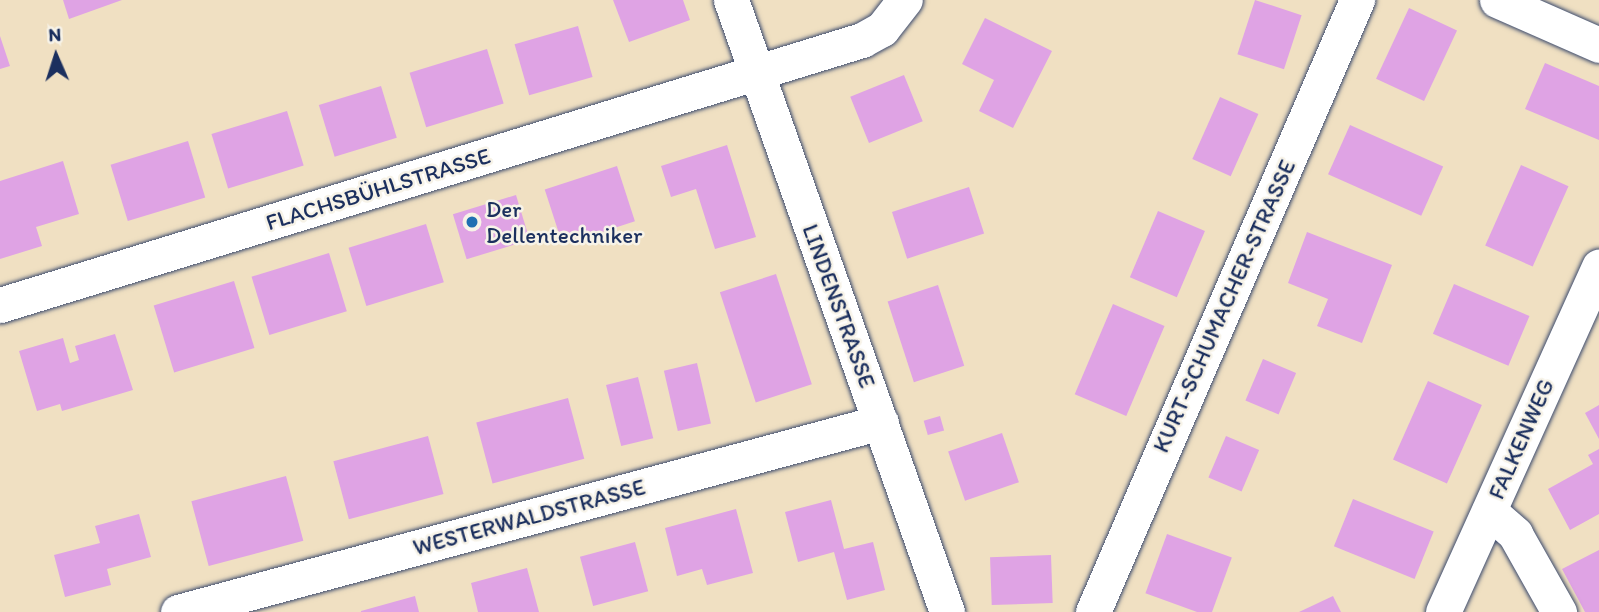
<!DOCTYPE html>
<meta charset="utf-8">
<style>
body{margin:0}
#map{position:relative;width:1599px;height:612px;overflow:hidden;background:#f0e0c2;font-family:Itim,sans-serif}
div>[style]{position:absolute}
.building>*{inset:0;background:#dfa3e4;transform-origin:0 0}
.roads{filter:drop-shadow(0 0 2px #3b4a6d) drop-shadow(0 0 2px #3b4a6d)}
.minor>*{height:35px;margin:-17.5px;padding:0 17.5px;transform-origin:17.5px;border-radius:17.5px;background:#fff}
.dots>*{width:19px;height:19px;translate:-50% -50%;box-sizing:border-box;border:4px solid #f7f3e8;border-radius:50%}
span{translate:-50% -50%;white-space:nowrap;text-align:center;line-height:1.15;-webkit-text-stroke:5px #f7f3e8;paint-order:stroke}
.street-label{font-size:23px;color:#1b2f5e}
.poi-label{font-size:23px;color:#1b2f5e}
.left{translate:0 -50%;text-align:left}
.north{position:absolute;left:21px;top:21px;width:70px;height:70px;-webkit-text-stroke:5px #f7f3e8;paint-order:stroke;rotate:357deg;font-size:19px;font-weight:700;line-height:28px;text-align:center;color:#1b2f5e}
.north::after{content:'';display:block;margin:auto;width:24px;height:32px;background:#1b2f5e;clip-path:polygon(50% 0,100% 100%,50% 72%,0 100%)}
</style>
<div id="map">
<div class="building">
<div style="clip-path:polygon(63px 0,122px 0,69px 19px)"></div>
<div style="clip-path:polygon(613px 0,683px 0,690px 20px,629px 42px)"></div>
<div style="left:1255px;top:0;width:49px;height:57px;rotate:18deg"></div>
<div style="left:1409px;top:8px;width:53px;height:78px;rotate:25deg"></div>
<div style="clip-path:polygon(985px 18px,1052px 51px,1013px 128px,979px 111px,994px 80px,962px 64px)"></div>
<div style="left:578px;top:26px;width:53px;height:66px;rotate:74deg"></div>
<div style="clip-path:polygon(0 36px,10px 66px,0 69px)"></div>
<div style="left:487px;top:49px;width:57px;height:81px;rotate:73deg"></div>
<div style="clip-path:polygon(1545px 63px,1599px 86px,1599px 140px,1525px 109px)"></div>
<div style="left:904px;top:75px;width:50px;height:58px;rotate:68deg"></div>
<div style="left:381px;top:86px;width:54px;height:65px;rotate:73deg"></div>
<div style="left:1220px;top:97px;width:42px;height:68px;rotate:24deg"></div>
<div style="left:287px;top:111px;width:57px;height:79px;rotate:73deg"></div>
<div style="left:1350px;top:125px;width:102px;height:54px;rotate:24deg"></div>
<div style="left:188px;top:141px;width:59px;height:81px;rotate:73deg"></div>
<div style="clip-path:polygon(727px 145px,756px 237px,715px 249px,696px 189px,671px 197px,661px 166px)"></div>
<div style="clip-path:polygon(63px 161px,79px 214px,36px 227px,42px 246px,0 259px,0 181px)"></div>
<div style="left:1521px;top:165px;width:52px;height:88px;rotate:24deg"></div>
<div style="left:617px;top:166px;width:58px;height:76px;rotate:72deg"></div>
<div style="left:969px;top:187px;width:49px;height:81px;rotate:72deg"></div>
<div style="left:516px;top:195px;width:47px;height:66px;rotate:73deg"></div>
<div style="left:1158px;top:211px;width:51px;height:72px;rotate:23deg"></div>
<div style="left:426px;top:224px;width:61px;height:81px;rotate:73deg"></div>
<div style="clip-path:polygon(1307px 232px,1392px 265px,1362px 343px,1317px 326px,1328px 299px,1288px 283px)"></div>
<div style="left:329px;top:253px;width:61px;height:81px;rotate:73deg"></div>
<div style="left:776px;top:274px;width:116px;height:59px;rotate:72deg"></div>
<div style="left:234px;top:281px;width:70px;height:84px;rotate:73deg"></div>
<div style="left:1454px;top:284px;width:82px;height:54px;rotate:23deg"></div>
<div style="left:938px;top:285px;width:85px;height:53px;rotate:72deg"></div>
<div style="left:1113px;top:304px;width:56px;height:98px;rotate:23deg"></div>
<div style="clip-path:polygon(115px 334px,133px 390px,62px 411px,60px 404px,37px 411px,19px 351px,63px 338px,70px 363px,79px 360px,75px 346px)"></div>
<div style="left:1263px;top:359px;width:36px;height:45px;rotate:23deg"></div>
<div style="left:697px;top:363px;width:62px;height:34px;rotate:77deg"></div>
<div style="left:638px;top:377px;width:63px;height:33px;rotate:76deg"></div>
<div style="left:1428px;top:381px;width:59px;height:86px;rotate:24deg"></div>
<div style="left:568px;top:398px;width:63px;height:95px;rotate:75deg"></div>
<div style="clip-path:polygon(1599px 405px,1599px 439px,1585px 413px)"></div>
<div style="left:940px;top:416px;width:15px;height:17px;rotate:74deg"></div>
<div style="left:1002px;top:433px;width:52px;height:57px;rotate:71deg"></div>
<div style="left:428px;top:436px;width:60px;height:98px;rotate:75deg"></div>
<div style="left:1226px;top:436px;width:36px;height:45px;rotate:23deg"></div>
<div style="clip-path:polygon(1599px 449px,1599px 514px,1570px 530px,1548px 489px,1593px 464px,1588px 455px)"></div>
<div style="left:286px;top:476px;width:67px;height:98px;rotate:75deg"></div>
<div style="left:1353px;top:499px;width:87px;height:51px;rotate:22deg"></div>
<div style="clip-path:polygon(831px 500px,844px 549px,873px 542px,885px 590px,847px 600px,834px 552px,798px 562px,785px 512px)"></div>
<div style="clip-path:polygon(736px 509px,753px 573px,707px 585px,702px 569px,677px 576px,665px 528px)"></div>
<div style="clip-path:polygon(139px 514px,151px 557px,107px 569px,111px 585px,65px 597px,54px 555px,100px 543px,95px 526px)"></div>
<div style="left:1167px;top:534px;width:69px;height:63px;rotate:20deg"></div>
<div style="left:635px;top:542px;width:51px;height:57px;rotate:75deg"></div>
<div style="clip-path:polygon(1599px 550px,1599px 612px,1585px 612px,1562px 569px)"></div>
<div style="left:1051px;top:555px;width:48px;height:61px;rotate:88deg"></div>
<div style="clip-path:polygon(527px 568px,539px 612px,478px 612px,471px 583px)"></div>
<div style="clip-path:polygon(415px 596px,419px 612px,361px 612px,361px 611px)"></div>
<div style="clip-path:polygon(1333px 596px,1341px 612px,1299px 612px)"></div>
</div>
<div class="roads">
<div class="minor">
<div style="left:731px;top:0;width:649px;rotate:70.56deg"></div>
<div style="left:1497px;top:0;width:111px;rotate:23.8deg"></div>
<div style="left:0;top:305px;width:902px;rotate:-17.09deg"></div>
<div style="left:862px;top:40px;width:23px;rotate:-29deg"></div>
<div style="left:882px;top:29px;width:37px;rotate:-52deg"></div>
<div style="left:1489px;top:511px;width:35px;rotate:41deg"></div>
<div style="left:1515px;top:534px;width:90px;rotate:60.6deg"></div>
<div style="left:178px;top:612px;width:728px;rotate:-15.12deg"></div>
<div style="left:1093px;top:612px;width:667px;rotate:-66.67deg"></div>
<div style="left:1443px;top:612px;width:379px;rotate:-65.7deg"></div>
</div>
</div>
<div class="dots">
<div style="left:472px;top:222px;background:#1f6fb2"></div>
</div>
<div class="street-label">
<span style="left:378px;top:189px;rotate:-17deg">FLACHSBÜHLSTRASSE</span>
<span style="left:839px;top:306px;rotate:70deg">LINDENSTRASSE</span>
<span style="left:1224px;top:306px;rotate:-66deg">KURT-SCHUMACHER-STRASSE</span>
<span style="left:1521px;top:439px;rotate:-66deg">FALKENWEG</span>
<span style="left:529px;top:517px;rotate:-15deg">WESTERWALDSTRASSE</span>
</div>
<div class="poi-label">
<span class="left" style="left:486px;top:222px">Der<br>Dellentechniker</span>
</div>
<div class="north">N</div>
</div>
